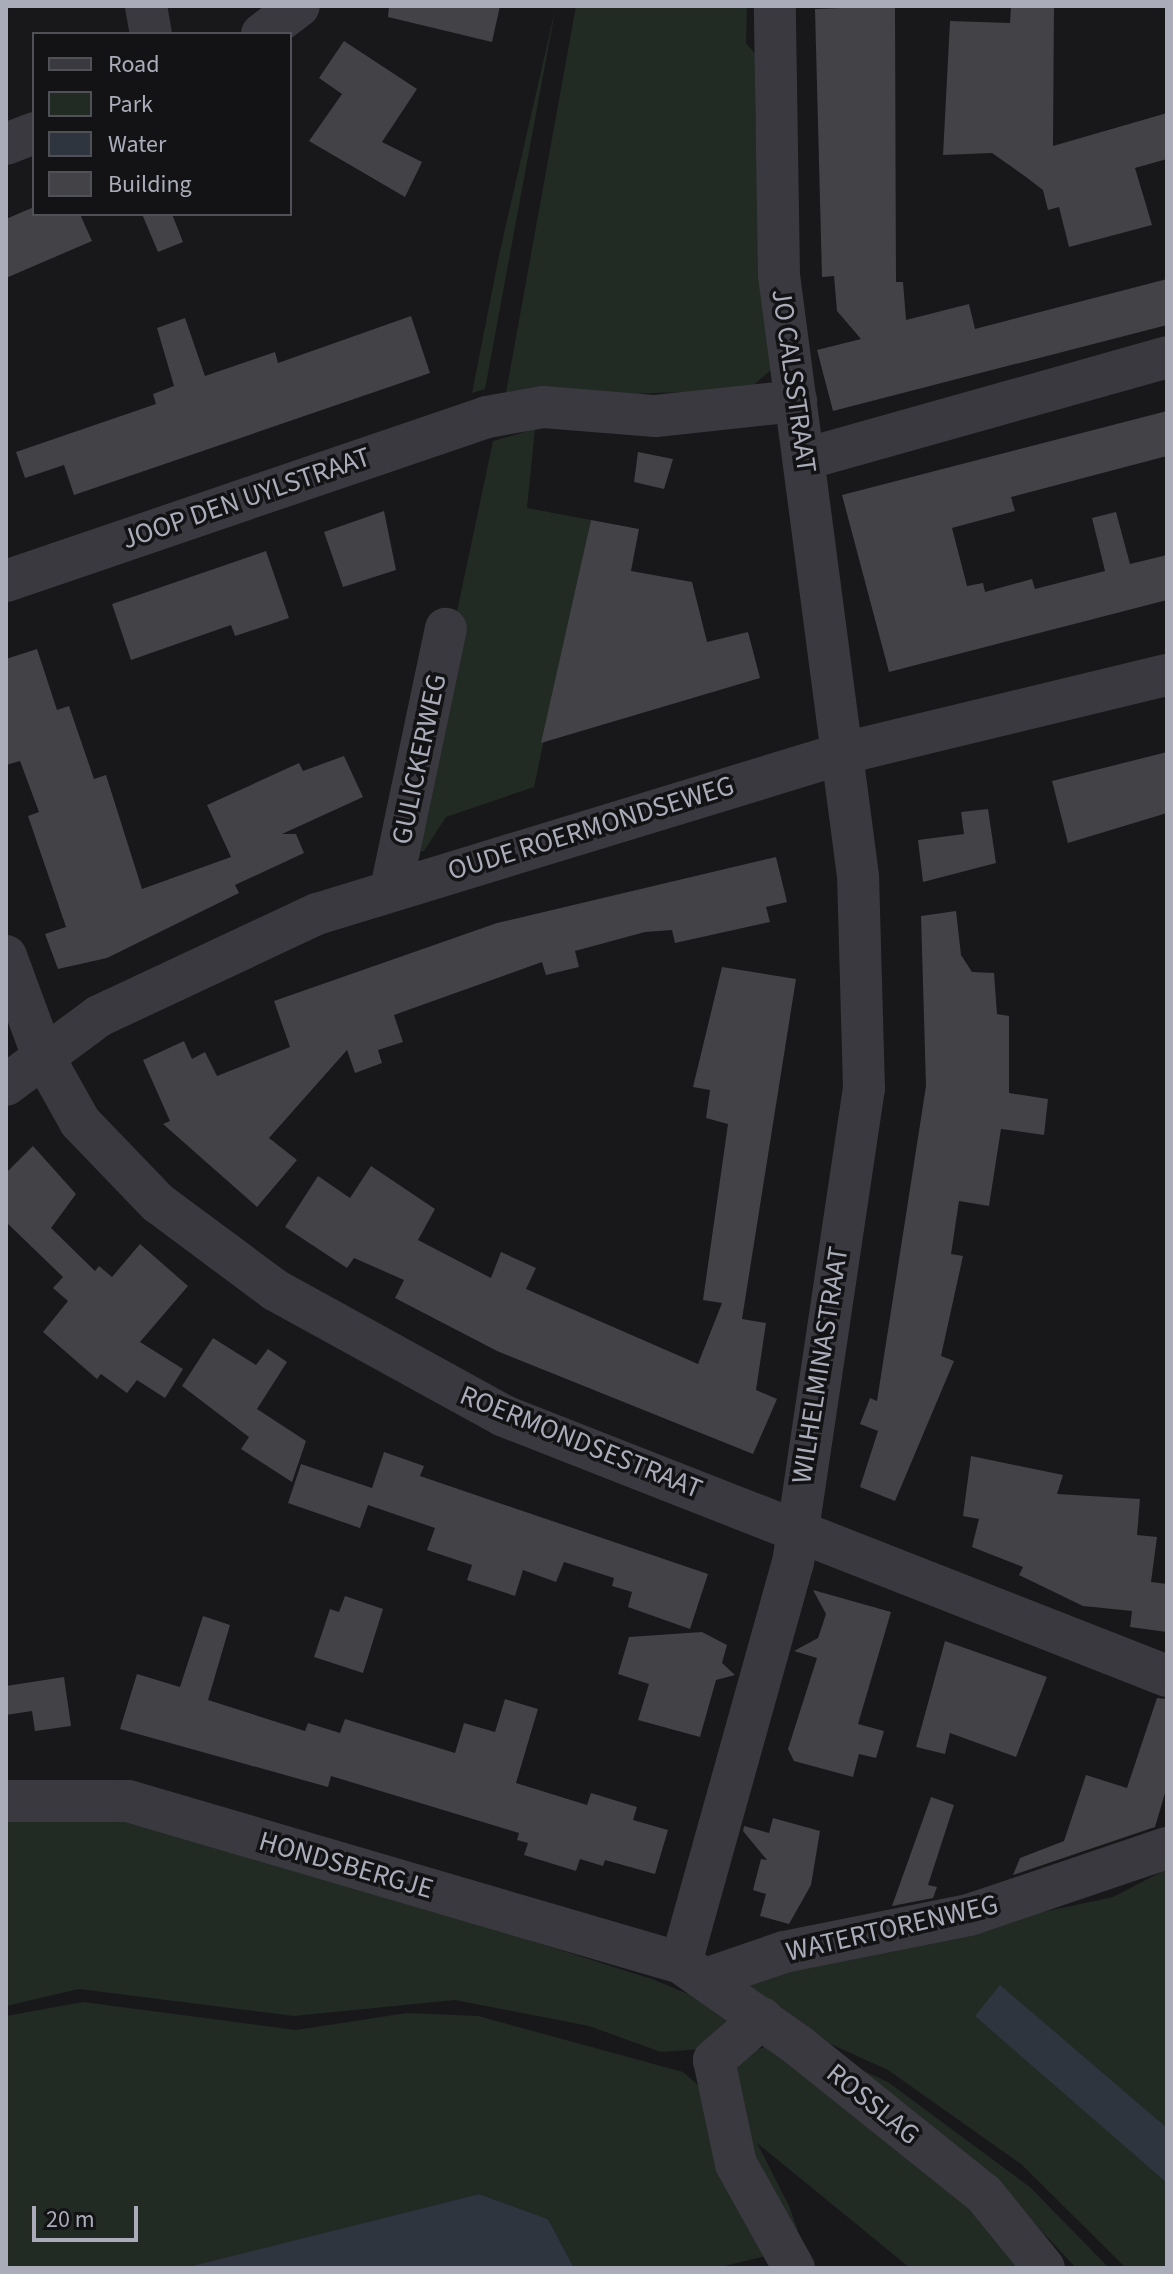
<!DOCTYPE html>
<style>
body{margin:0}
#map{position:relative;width:1173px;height:2274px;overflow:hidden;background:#18181a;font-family:"Source Sans 3",sans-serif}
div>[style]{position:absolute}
.green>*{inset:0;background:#222a24}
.water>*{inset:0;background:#2e353e}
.building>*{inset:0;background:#424247}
.minor>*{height:42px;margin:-21px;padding:0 21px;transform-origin:21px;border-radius:21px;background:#39393f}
span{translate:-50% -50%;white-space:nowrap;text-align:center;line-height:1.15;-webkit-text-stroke:7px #131315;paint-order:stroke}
.street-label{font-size:28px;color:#aaadb9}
.frame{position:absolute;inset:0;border:8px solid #aaadb9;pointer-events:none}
.legend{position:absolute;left:32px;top:32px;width:260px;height:184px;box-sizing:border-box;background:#131315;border:2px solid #4f5157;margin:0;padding:10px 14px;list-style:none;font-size:24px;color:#aaadb9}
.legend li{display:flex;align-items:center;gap:16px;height:40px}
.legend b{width:40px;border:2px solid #4f5157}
.scale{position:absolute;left:32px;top:2206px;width:106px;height:36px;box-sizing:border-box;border:4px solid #aaadb9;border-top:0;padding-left:10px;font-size:24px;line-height:28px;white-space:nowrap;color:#aaadb9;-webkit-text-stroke:6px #131315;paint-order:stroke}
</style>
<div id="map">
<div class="green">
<div style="clip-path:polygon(556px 6px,485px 389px,472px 393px,500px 251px)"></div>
<div style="clip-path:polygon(576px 6px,747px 6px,746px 43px,763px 63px,755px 76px,755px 115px,771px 370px,748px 390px,505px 398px)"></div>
<div style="clip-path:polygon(535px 429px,527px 508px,591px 520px,534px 787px,446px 817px,424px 851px,406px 853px,493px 441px)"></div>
<div style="clip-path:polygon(51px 1811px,172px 1827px,652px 1979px,693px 1996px,734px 2026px,702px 2049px,661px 2052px,589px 2026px,455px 2000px,294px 2016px,79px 1989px,6px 2006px,6px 1815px)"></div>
<div style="clip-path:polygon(1167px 1869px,1167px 2268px,1126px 2268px,1021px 2164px,888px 2070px,804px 2032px,744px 1989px,750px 1975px,1113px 1897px)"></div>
<div style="clip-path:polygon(83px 2002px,296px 2030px,407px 2013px,478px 2016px,683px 2072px,706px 2092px,774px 2254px,716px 2268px,574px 2268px,548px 2219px,479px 2194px,184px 2268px,6px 2268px,6px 2016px)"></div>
<div style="clip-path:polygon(766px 2046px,955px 2190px,1029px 2268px,910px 2268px,757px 2143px,789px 2206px,798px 2231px,792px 2235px,746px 2161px,732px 2077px,744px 2056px)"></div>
<div style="clip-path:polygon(855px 2067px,888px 2082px,1030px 2187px,1109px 2268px,1076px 2268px,985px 2170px)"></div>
</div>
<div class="water">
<div style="clip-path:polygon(1000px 1985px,1167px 2128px,1167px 2183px,975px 2016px)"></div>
<div style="clip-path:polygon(479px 2194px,548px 2219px,574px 2268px,184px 2268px)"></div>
</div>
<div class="building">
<div style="clip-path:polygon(389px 6px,500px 6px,492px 42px,388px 17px)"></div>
<div style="clip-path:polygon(895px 6px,896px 282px,903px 282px,906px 320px,969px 304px,975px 329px,1167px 279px,1167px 325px,833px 411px,817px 350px,861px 339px,837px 311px,834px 276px,822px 277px,815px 9px)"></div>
<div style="clip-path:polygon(1011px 6px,1054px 6px,1053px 146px,1167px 113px,1167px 159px,1135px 168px,1152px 225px,1069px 247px,1059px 207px,1048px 210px,1043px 190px,1026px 177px,992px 153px,943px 155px,950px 21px,1010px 23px)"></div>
<div style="clip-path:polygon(344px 41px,417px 89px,382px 142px,422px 162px,405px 197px,309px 141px,342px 94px,319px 78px)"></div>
<div style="clip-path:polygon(34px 207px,34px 214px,80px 214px,92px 241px,6px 278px,6px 219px)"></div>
<div style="clip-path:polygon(142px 214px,172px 214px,183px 242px,158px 252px)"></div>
<div style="clip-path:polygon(411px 316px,430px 373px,74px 495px,64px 465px,25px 478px,16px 452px,156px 404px,153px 394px,174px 386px,157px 328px,185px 318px,205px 376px,275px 352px,278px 363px)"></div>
<div style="clip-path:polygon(1167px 411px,1167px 456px,1011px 497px,1015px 511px,952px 528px,967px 586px,983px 583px,985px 592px,1032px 579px,1035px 589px,1105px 571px,1092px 518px,1116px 512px,1130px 564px,1167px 555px,1167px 600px,889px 672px,842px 495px)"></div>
<div style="clip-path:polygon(638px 452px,673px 459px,664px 489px,634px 482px)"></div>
<div style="clip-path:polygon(384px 511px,396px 570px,343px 587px,324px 532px)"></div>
<div style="clip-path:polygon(591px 520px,639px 529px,631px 571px,692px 582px,707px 642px,748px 632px,760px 678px,541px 743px)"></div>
<div style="clip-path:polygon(266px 551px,289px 618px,235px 636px,231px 625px,131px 660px,112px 604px)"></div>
<div style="clip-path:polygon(37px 649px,57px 710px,69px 706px,94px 779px,106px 775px,142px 889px,231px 857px,207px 805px,299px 763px,303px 771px,344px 756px,363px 797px,282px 834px,296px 834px,304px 853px,235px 885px,239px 893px,107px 958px,58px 969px,45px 934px,66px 927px,28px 816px,39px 812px,20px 761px,6px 765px,6px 659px)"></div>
<div style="clip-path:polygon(1167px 752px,1167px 813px,1068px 843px,1052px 781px)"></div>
<div style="clip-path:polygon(988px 809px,996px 863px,923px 882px,918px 840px,964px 834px,961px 812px)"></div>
<div style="clip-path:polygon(776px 857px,787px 902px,766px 907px,770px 922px,675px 943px,672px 930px,645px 932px,575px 951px,579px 967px,546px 975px,542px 962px,394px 1015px,403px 1042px,378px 1050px,382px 1063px,355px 1073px,347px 1050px,269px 1138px,297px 1160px,257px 1207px,163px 1124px,170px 1121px,143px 1060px,184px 1041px,192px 1059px,205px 1052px,217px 1076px,290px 1047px,274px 1001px,497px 923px)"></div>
<div style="clip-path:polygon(956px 911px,961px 955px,972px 972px,994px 973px,997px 1014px,1009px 1016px,1009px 1093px,1048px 1099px,1044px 1135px,1001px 1129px,989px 1206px,959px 1201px,951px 1254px,963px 1256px,941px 1356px,954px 1361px,895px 1501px,860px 1487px,878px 1431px,860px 1424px,870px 1398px,877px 1401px,926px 1086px,921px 916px)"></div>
<div style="clip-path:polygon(722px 967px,796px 979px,742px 1319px,766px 1323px,756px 1390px,777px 1399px,753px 1454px,497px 1351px,395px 1298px,404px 1280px,354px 1258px,347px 1268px,285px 1227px,318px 1176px,350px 1198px,371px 1166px,435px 1209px,418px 1240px,491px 1278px,501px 1252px,536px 1268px,526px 1289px,698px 1364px,722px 1303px,703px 1300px,728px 1124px,706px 1118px,710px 1090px,693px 1087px)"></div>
<div style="clip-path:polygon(33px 1146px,76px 1194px,51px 1228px,95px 1271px,99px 1266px,112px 1277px,140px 1244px,188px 1286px,140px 1342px,183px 1369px,165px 1398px,137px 1380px,127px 1393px,101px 1374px,97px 1379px,43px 1332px,68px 1301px,53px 1288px,63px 1277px,6px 1222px,6px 1173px)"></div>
<div style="clip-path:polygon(213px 1338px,256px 1365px,268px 1349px,287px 1362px,257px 1409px,306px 1441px,292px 1482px,241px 1449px,249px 1437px,182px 1386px)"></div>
<div style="clip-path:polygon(384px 1452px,424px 1466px,420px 1476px,708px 1574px,690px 1629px,628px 1607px,632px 1592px,612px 1586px,614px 1578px,564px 1562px,556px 1582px,523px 1570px,515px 1596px,467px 1580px,472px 1565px,427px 1550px,435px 1528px,368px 1505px,360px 1528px,288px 1503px,301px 1464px,372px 1488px)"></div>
<div style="clip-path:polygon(971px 1456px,1063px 1475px,1057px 1494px,1140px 1499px,1137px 1535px,1157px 1537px,1151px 1582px,1167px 1584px,1167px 1632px,1130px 1627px,1132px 1611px,1083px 1606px,1019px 1575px,1023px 1567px,972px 1547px,979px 1519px,963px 1516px)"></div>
<div style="clip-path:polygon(813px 1590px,891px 1612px,858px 1724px,884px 1731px,876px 1758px,859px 1754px,853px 1777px,794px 1761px,788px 1749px,817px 1658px,794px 1651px,818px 1638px,826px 1614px)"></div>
<div style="clip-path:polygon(345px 1596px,383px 1609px,363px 1673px,314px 1657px,330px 1609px,339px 1612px)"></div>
<div style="clip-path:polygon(203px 1616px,230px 1625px,208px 1700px,305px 1731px,308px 1723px,340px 1733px,345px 1719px,455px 1753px,464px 1723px,495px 1732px,505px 1699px,538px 1709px,516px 1783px,587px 1805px,591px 1793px,637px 1807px,633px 1820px,668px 1830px,655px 1874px,605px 1860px,603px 1866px,580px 1859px,576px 1871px,524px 1855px,528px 1843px,517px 1840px,519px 1833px,331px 1776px,328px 1787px,120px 1729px,137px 1674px,180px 1687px)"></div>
<div style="clip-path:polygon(702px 1632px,727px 1645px,722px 1663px,735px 1675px,716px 1680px,700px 1737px,638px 1720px,649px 1684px,618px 1674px,629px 1637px)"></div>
<div style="clip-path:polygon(945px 1641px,1047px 1677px,1016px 1757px,950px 1733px,945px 1754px,916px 1747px)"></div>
<div style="clip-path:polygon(64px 1677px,71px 1726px,35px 1731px,32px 1711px,6px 1715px,6px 1686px)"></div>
<div style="clip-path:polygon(1157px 1698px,1167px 1699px,1167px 1786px,1155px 1827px,1013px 1875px,1020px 1858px,1064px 1841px,1086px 1775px,1127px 1788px)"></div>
<div style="clip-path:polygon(931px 1797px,954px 1805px,928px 1885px,937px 1887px,933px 1898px,892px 1906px)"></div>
<div style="clip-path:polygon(773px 1818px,820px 1831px,811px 1885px,789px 1924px,760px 1916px,766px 1894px,753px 1890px,761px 1859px,767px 1860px,743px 1831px,744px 1826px,769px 1833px)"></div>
</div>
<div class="minor">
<div style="left:146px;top:6px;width:28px;rotate:80deg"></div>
<div style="left:262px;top:34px;width:46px;rotate:-37.1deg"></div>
<div style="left:6px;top:144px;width:30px;rotate:-21deg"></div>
<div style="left:805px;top:459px;width:376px;rotate:-15.7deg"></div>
<div style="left:6px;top:581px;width:508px;rotate:-18.83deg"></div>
<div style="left:487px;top:417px;width:57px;rotate:-10.1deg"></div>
<div style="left:543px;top:407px;width:113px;rotate:4.6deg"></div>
<div style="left:656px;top:416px;width:141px;rotate:-6.1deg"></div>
<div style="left:391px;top:889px;width:266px;rotate:-78.1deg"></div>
<div style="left:6px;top:956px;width:104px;rotate:69.8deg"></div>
<div style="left:42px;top:1054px;width:78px;rotate:60.8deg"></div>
<div style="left:80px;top:1122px;width:112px;rotate:46.1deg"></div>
<div style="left:158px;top:1203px;width:146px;rotate:36.6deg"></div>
<div style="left:275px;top:1290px;width:261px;rotate:28.8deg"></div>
<div style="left:504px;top:1416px;width:712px;rotate:21.41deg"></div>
<div style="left:6px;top:1085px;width:116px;rotate:-36.6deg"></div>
<div style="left:99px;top:1016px;width:241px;rotate:-25.1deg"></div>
<div style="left:317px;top:914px;width:551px;rotate:-16.99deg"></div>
<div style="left:844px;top:753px;width:332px;rotate:-13.6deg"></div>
<div style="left:6px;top:1801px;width:122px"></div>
<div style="left:128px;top:1801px;width:576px;rotate:16.33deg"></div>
<div style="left:681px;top:1963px;width:144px;rotate:35.1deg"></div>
<div style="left:799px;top:2046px;width:237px;rotate:38.7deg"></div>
<div style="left:984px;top:2194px;width:95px;rotate:51deg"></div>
<div style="left:681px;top:1963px;width:415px;rotate:-74.4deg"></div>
<div style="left:793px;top:1563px;width:479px;rotate:-81.5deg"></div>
<div style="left:864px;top:1089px;width:213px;rotate:-91.6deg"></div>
<div style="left:858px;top:876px;width:606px;rotate:-97.49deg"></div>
<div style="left:779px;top:275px;width:269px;rotate:-90.9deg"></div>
<div style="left:708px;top:1978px;width:80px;rotate:-18.9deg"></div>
<div style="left:784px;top:1952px;width:189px;rotate:-11.3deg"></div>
<div style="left:969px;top:1915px;width:209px;rotate:-18.7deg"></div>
<div style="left:762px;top:2018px;width:64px;rotate:138.8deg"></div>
<div style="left:714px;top:2060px;width:106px;rotate:78.1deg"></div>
<div style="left:736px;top:2164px;width:119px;rotate:60.9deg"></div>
</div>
<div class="street-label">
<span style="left:794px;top:381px;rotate:82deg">JO CALSSTRAAT</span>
<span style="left:246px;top:498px;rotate:-19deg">JOOP DEN UYLSTRAAT</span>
<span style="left:419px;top:759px;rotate:-78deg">GULICKERWEG</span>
<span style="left:591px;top:828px;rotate:-17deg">OUDE ROERMONDSEWEG</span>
<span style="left:820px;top:1365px;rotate:-81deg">WILHELMINASTRAAT</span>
<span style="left:581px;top:1442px;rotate:22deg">ROERMONDSESTRAAT</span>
<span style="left:346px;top:1865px;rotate:16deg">HONDSBERGJE</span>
<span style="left:892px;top:1928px;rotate:-13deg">WATERTORENWEG</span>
<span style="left:873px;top:2104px;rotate:39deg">ROSSLAG</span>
</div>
<div class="frame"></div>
<ul class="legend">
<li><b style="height:10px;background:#39393f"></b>Road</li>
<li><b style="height:22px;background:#222a24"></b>Park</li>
<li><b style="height:22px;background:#2e353e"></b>Water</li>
<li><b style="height:22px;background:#424247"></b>Building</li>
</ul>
<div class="scale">20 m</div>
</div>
